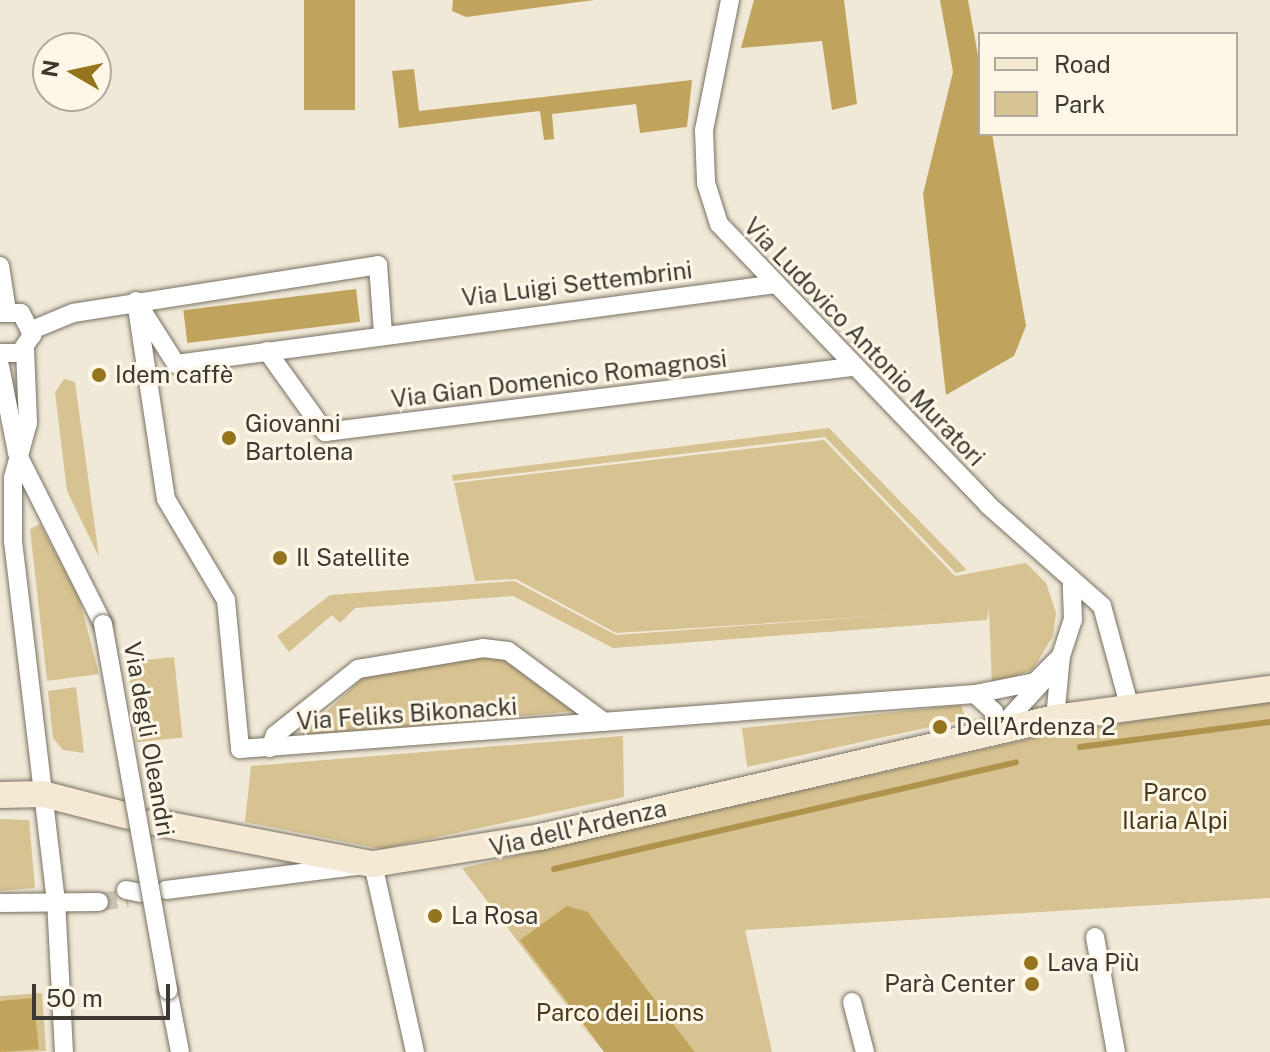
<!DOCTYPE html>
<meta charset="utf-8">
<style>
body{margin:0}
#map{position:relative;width:1270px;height:1052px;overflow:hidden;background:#f0e9d8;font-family:"Public Sans",sans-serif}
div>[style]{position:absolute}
.green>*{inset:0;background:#d7c291;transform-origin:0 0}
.forest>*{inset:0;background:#c0a35c;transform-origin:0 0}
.stream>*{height:6px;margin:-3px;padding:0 3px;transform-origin:3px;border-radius:3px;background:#af924b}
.street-tunnel>*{height:18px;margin-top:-9px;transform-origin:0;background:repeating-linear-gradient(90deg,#ccc6b7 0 18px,transparent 0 27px)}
.roads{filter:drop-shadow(0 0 2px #787163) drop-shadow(0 0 2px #787163)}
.street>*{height:18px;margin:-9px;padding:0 9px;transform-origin:9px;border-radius:9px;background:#fff}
.secondary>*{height:26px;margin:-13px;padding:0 13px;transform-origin:13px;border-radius:13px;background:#f4ead3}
.bridges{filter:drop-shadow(0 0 2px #787163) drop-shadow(0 0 2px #787163)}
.street-bridge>*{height:18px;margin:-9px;padding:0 9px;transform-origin:9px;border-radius:9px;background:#fff}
.dots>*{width:22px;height:22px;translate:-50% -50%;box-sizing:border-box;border:4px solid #fef6e6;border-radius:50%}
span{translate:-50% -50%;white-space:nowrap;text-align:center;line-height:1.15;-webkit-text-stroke:6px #fef6e6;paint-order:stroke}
.street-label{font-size:24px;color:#3c3933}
.poi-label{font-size:24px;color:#3c3933}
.left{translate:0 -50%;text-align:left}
.right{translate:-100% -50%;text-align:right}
.park-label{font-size:24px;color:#483b1b}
.legend{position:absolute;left:978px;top:32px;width:260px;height:104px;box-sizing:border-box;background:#fef6e6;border:2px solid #b0aa9e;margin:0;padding:10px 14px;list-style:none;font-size:24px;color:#3c3933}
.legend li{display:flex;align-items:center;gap:16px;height:40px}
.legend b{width:40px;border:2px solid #b0aa9e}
.north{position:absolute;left:32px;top:32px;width:80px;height:80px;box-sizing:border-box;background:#fef6e6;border:2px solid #b0aa9e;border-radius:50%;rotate:279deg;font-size:22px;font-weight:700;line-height:32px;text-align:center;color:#3c3933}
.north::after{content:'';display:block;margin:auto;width:28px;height:36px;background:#94741c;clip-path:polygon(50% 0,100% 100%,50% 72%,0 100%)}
.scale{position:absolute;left:32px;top:984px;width:138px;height:36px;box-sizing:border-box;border:4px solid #3c3933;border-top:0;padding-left:10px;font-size:24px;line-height:28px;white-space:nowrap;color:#3c3933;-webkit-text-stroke:6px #fef6e6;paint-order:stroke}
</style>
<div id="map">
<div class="green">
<div style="clip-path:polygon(64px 379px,75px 382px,99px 557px,67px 491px,55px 392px)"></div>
<div style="clip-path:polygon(829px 428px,967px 570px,956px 573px,825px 437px,453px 481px,452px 475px)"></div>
<div style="clip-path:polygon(824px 440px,955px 576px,1026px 563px,1046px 583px,1056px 613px,1053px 636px,1033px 669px,992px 686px,989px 608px,987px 620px,613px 648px,513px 596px,355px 608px,340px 623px,332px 615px,289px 652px,277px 636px,330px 595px,514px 581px,616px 635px,894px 615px,616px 633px,516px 579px,475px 581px,454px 483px)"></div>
<div style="clip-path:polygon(40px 524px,79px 597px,99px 674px,47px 681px,30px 529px)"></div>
<div style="clip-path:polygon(496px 652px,573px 711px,298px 738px,366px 675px)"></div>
<div style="left:174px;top:657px;width:81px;height:46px;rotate:84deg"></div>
<div style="clip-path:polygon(76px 687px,84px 753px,63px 750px,53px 738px,48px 691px)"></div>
<div style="clip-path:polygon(1270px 700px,1270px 898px,745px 930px,772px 1052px,695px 1052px,588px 912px,521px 940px,602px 1052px,462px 868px,1047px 735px)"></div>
<div style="clip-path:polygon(961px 705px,966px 719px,747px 767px,742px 728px)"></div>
<div style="clip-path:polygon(623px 736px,624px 797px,381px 849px,245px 822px,251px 766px)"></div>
<div style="clip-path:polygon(0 819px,29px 820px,35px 888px,0 891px)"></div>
<div style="left:42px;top:993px;width:58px;height:42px;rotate:86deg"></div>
</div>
<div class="forest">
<div style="left:304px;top:0;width:51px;height:110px"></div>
<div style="clip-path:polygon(453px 0,594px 0,466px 17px,452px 11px)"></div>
<div style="clip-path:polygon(754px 0,844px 0,857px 104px,832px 110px,822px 41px,741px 48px)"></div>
<div style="clip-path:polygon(940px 0,968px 0,980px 67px,980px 134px,992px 134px,1026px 326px,1014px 356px,946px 395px,923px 194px,953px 72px)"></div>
<div style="clip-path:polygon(414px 69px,419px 111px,692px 80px,687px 127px,640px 133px,636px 104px,552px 114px,554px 139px,544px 140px,540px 111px,399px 128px,392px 71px)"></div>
<div style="left:356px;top:289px;width:33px;height:174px;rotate:83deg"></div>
<div style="clip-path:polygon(567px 906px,588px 912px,695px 1052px,604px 1052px,520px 940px)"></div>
<div style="clip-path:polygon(33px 998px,39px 1049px,0 1052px,0 1001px)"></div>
</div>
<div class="stream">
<div style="left:1080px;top:747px;width:192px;rotate:-7.5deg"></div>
<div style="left:554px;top:869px;width:474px;rotate:-13deg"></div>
</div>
<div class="street-tunnel">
<div style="left:99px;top:902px;width:29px;rotate:-8deg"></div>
</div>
<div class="roads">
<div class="street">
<div style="left:730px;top:0;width:133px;rotate:101.3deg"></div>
<div style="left:704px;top:130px;width:53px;rotate:87.8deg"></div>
<div style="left:706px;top:183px;width:43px;rotate:72.4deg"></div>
<div style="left:719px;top:224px;width:389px;rotate:46.2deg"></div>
<div style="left:988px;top:505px;width:152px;rotate:41.5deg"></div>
<div style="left:1102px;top:606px;width:103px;rotate:74.7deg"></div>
<div style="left:0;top:266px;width:46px;rotate:81.2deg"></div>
<div style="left:136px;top:301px;width:200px;rotate:81.4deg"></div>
<div style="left:166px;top:499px;width:117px;rotate:59.3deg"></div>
<div style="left:226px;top:600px;width:150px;rotate:84.6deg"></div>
<div style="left:240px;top:749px;width:737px;rotate:-4.28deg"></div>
<div style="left:975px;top:694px;width:61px;rotate:-11.3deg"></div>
<div style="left:1035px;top:682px;width:37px;rotate:-45deg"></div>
<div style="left:140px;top:307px;width:67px;rotate:57.7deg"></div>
<div style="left:176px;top:364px;width:605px;rotate:-7.59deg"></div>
<div style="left:0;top:313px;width:21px"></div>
<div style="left:21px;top:313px;width:25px;rotate:63deg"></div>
<div style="left:32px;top:335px;width:22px;rotate:124deg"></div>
<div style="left:20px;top:353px;width:20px;rotate:180deg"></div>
<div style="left:32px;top:330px;width:44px;rotate:-22.5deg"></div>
<div style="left:73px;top:313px;width:309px;rotate:-8.9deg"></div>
<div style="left:378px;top:265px;width:68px;rotate:85.8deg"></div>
<div style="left:25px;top:349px;width:74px;rotate:87.7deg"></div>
<div style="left:28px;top:423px;width:57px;rotate:105.3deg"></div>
<div style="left:13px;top:478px;width:63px;rotate:90deg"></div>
<div style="left:13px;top:541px;width:362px;rotate:83.2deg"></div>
<div style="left:56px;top:900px;width:152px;rotate:87deg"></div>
<div style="left:267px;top:351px;width:100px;rotate:54.4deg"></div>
<div style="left:325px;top:432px;width:530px;rotate:-7.04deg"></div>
<div style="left:0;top:366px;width:89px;rotate:78.9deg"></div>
<div style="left:17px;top:453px;width:191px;rotate:63.3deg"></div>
<div style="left:975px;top:694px;width:26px;rotate:43deg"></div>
<div style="left:994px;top:712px;width:18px;rotate:77deg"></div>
<div style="left:1055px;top:718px;width:62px;rotate:-84.5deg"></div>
<div style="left:1061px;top:656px;width:38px;rotate:-72deg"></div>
<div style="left:1073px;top:620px;width:35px;rotate:-92deg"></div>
<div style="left:998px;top:730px;width:67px;rotate:-47.4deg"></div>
<div style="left:270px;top:748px;width:14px;rotate:-69deg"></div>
<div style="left:275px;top:735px;width:106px;rotate:-38.5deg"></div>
<div style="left:358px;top:669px;width:127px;rotate:-9.5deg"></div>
<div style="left:483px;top:648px;width:25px;rotate:7deg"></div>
<div style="left:508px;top:651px;width:119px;rotate:36.5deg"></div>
<div style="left:126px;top:890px;width:15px;rotate:11deg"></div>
<div style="left:166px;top:890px;width:209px;rotate:-7.2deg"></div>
<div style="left:373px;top:864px;width:193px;rotate:77.4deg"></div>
<div style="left:0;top:903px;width:99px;rotate:-0.6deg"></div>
<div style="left:1095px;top:937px;width:117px;rotate:79.7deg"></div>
<div style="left:168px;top:990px;width:63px;rotate:79deg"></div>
<div style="left:852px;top:1002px;width:52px;rotate:75.4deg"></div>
</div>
<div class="secondary">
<div style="left:0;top:795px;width:43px;rotate:-1.3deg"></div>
<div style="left:43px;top:794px;width:88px;rotate:14.5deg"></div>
<div style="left:154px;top:822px;width:223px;rotate:10.9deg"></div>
<div style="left:373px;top:864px;width:169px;rotate:-9.2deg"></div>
<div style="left:540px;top:837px;width:529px;rotate:-13.01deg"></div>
<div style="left:1055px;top:718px;width:217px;rotate:-7.7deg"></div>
</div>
</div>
<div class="bridges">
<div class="street-bridge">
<div style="left:103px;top:624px;width:372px;rotate:79.9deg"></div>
</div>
</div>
<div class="dots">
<div style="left:99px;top:375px;background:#94741c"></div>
<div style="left:229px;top:438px;background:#94741c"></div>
<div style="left:280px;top:558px;background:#94741c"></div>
<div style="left:940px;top:727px;background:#94741c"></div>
<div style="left:435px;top:916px;background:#94741c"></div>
<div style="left:1031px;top:963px;background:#94741c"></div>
<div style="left:1032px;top:984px;background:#94741c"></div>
</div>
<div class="street-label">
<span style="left:577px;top:284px;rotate:-7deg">Via Luigi Settembrini</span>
<span style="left:864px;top:342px;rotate:46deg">Via Ludovico Antonio Muratori</span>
<span style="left:559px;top:379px;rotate:-7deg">Via Gian Domenico Romagnosi</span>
<span style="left:407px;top:714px;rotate:-4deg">Via Feliks Bikonacki</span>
<span style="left:149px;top:739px;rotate:80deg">Via degli Oleandri</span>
<span style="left:578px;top:828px;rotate:-13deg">Via dell'Ardenza</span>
</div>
<div class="poi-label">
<span class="left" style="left:115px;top:375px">Idem caffè</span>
<span class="left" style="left:245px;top:438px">Giovanni<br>Bartolena</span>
<span class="left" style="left:296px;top:558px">Il Satellite</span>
<span class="left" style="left:956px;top:727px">Dell’Ardenza 2</span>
<span class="left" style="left:451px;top:916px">La Rosa</span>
<span class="left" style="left:1047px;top:963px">Lava Più</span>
<span class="right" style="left:1016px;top:984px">Parà Center</span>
</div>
<div class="park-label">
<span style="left:1175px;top:807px">Parco<br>Ilaria Alpi</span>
<span style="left:620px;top:1013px">Parco dei Lions</span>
</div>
<ul class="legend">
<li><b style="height:10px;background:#f4ead3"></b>Road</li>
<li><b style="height:22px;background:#d7c291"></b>Park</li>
</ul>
<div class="north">N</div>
<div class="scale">50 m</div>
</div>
